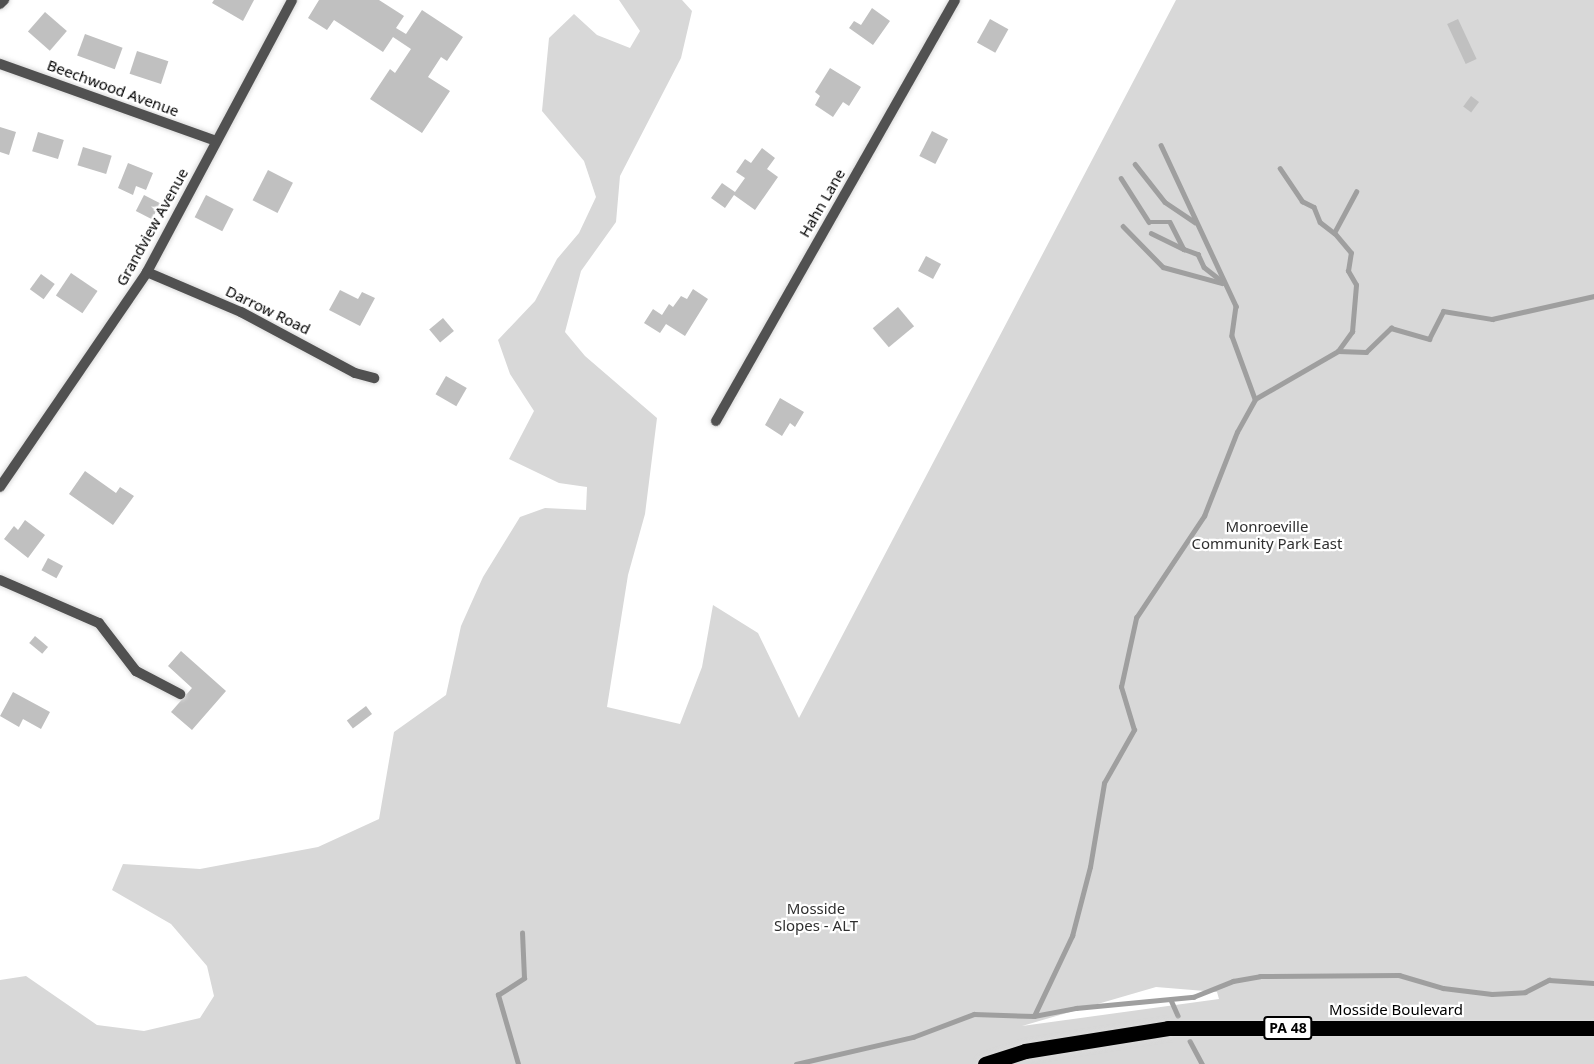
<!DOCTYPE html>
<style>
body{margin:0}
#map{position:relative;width:1594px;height:1064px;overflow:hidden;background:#fff;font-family:"Noto Sans",sans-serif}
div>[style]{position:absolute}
.green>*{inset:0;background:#d8d8d8}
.stream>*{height:4.5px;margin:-2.25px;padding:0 2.25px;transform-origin:2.25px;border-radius:2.25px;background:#9f9f9f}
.building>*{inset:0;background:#c0c0c0;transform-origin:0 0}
.roads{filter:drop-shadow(0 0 2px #dbdbdb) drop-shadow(0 0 2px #dbdbdb)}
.street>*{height:10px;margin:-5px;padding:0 5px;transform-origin:5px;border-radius:5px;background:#515151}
.primary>*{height:15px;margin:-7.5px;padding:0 7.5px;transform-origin:7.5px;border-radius:7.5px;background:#000}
span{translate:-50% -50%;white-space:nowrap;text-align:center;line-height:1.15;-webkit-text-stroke:4.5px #fff;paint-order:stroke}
.shield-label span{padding:2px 4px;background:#fff;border:2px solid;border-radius:4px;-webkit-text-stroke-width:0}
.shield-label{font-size:14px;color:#000;font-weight:700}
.street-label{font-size:15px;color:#000}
.park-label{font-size:15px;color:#2f2f2f}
</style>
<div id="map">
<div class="green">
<div style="clip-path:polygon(evenodd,619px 0,682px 0,692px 11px,681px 58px,620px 176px,616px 222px,581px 271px,565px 332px,585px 356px,657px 418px,645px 514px,628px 575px,607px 707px,680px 724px,702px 667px,713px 605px,758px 633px,799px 718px,1176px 0,1594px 0,1594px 1064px,0 1064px,0 980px,26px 976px,97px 1025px,144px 1031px,200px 1018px,214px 996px,207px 966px,171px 924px,112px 890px,123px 864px,200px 869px,318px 847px,379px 819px,394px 732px,446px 695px,461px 626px,483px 577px,520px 517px,545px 508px,586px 510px,587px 487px,559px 483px,509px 459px,534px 411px,510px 374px,498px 340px,535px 301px,557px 259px,579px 233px,596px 197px,584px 161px,542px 111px,549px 38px,574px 14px,597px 35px,630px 48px,640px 31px,619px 0,1156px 987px,1217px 992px,1219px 999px,1022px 1026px,1156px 987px)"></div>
</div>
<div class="stream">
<div style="left:1161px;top:145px;width:178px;rotate:65deg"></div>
<div style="left:1236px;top:306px;width:30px;rotate:98deg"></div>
<div style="left:1232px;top:336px;width:67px;rotate:69.9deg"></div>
<div style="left:1135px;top:164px;width:48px;rotate:51.7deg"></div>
<div style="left:1165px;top:202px;width:36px;rotate:34deg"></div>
<div style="left:1280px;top:168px;width:40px;rotate:56deg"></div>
<div style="left:1302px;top:201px;width:13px;rotate:27deg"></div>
<div style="left:1314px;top:207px;width:16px;rotate:68deg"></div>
<div style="left:1320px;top:222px;width:18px;rotate:38deg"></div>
<div style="left:1121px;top:178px;width:52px;rotate:57.5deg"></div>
<div style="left:1149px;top:222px;width:21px"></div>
<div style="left:1170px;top:222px;width:30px;rotate:63deg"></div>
<div style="left:1184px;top:249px;width:15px;rotate:20deg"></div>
<div style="left:1198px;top:254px;width:14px;rotate:65deg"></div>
<div style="left:1204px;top:267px;width:23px;rotate:38deg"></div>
<div style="left:1123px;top:226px;width:57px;rotate:45.7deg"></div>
<div style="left:1163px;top:267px;width:61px;rotate:15.2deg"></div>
<div style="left:1151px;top:233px;width:37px;rotate:26deg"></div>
<div style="left:1338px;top:351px;width:24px;rotate:-54deg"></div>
<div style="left:1352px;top:332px;width:47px;rotate:-85.1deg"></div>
<div style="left:1356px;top:285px;width:16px;rotate:-120deg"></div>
<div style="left:1348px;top:271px;width:18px;rotate:-81deg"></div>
<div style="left:1351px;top:253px;width:26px;rotate:-130deg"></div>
<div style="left:1334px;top:233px;width:47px;rotate:-61.8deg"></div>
<div style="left:1171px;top:1000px;width:17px;rotate:66deg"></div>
<div style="left:1034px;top:1016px;width:89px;rotate:-64.6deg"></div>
<div style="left:1072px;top:936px;width:71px;rotate:-75.4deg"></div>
<div style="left:1090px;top:867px;width:85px;rotate:-80.5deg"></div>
<div style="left:1104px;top:783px;width:61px;rotate:-60.5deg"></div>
<div style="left:1134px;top:730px;width:45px;rotate:-106.8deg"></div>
<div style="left:1121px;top:687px;width:71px;rotate:-77.7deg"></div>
<div style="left:1136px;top:618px;width:123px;rotate:-56.3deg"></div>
<div style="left:1204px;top:516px;width:90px;rotate:-68.6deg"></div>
<div style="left:1237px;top:432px;width:38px;rotate:-61deg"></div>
<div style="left:1255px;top:399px;width:96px;rotate:-30deg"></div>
<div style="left:1338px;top:351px;width:28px;rotate:2deg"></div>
<div style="left:1366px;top:352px;width:35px;rotate:-44deg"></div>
<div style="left:1391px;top:328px;width:40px;rotate:16deg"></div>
<div style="left:1429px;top:339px;width:31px;rotate:-63deg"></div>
<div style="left:1443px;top:311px;width:50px;rotate:9.3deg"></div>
<div style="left:1492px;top:319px;width:105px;rotate:-12.7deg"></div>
<div style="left:1190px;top:1041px;width:26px;rotate:62deg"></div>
<div style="left:518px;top:1064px;width:72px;rotate:-106.2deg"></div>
<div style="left:498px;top:995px;width:31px;rotate:-33deg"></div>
<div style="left:524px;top:978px;width:45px;rotate:-92.5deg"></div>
<div style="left:796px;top:1064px;width:120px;rotate:-13deg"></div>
<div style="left:913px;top:1037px;width:65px;rotate:-20.7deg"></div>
<div style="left:974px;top:1014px;width:60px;rotate:1.9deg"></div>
<div style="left:1034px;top:1016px;width:43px;rotate:-10.8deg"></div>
<div style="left:1076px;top:1008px;width:118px;rotate:-5.4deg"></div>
<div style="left:1193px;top:997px;width:43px;rotate:-21.8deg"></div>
<div style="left:1233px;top:981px;width:27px;rotate:-10deg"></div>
<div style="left:1260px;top:976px;width:139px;rotate:-0.4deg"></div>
<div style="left:1399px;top:975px;width:46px;rotate:16.5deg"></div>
<div style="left:1443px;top:988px;width:49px;rotate:7deg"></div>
<div style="left:1492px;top:994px;width:33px;rotate:-3deg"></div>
<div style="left:1525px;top:992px;width:27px;rotate:-27deg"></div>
<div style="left:1549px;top:980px;width:45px;rotate:3.8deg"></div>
</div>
<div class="building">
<div style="clip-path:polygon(214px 0,254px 0,243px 21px,212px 3px)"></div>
<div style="clip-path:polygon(319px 0,379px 0,404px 16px,396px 28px,406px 34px,422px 10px,463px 37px,447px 61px,441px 57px,428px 77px,450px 91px,422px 133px,370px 99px,390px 69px,395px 73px,411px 49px,393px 37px,383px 52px,334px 20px,327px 30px,308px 18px)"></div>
<div style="clip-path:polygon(872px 8px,890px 21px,873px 45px,849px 28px,854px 21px,861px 25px)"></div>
<div style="left:45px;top:12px;width:29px;height:26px;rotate:41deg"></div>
<div style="left:990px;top:19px;width:21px;height:27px;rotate:29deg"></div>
<div style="left:1458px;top:19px;width:44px;height:12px;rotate:65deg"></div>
<div style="left:85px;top:34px;width:40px;height:23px;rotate:20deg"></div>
<div style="left:137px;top:51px;width:33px;height:24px;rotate:18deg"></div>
<div style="clip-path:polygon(830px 68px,861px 87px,849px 106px,843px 102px,833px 117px,815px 105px,820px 96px,815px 92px)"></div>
<div style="left:1471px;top:96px;width:10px;height:13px;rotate:37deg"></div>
<div style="clip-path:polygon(0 127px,16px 132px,9px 155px,0 152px)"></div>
<div style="left:932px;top:131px;width:18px;height:28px;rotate:27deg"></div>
<div style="left:38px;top:132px;width:27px;height:20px;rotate:17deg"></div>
<div style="left:83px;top:147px;width:30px;height:19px;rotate:17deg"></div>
<div style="clip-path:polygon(762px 148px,775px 158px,767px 169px,778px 177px,755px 210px,734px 195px,725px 208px,711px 198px,722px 183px,735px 192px,745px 178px,736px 172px,745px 159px,751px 163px)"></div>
<div style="clip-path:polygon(128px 163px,153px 173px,146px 190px,136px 186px,133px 195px,118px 188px)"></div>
<div style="left:268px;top:170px;width:28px;height:34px;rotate:27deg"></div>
<div style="left:144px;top:195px;width:18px;height:18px;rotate:27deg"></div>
<div style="left:206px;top:195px;width:31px;height:25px;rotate:27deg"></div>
<div style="left:926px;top:256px;width:17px;height:17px;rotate:28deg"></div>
<div style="left:71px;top:273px;width:32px;height:27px;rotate:34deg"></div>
<div style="left:41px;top:274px;width:17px;height:19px;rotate:36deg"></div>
<div style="clip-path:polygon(693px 289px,708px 299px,685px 336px,666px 324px,660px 333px,644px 323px,653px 309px,662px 315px,669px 304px,673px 307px,681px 296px,687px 299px)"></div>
<div style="clip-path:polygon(340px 290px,358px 299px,362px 292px,375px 298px,360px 326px,329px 310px)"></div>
<div style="left:898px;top:307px;width:25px;height:33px;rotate:50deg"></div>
<div style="left:443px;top:318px;width:17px;height:18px;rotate:50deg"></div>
<div style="left:446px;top:376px;width:24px;height:21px;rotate:30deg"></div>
<div style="clip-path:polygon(780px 398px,804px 412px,795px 427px,790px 423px,782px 436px,765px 425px)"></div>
<div style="clip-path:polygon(85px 471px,116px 493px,120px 487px,134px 496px,113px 525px,69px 494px)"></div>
<div style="clip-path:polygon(25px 520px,45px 535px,28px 558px,4px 539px,14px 526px,18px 530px)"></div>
<div style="left:48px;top:558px;width:17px;height:14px;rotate:28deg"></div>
<div style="left:35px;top:636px;width:17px;height:9px;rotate:40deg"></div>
<div style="clip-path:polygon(181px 651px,226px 691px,192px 730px,171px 712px,192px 688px,168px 666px)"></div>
<div style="clip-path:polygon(13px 692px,50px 712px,41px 729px,23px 719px,19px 727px,0 716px)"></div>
<div style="left:366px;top:706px;width:10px;height:24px;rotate:53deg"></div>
</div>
<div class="roads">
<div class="street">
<div style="left:0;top:4px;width:6px;rotate:-45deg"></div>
<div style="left:0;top:64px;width:229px;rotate:19.6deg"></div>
<div style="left:147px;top:272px;width:102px;rotate:23.1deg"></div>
<div style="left:241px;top:312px;width:129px;rotate:28.2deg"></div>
<div style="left:355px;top:373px;width:20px;rotate:15deg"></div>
<div style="left:716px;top:421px;width:484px;rotate:-60.4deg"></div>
<div style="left:0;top:487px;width:260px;rotate:-55.6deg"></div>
<div style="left:147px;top:272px;width:308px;rotate:-61.9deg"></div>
<div style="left:0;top:580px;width:108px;rotate:23.5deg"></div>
<div style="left:99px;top:623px;width:61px;rotate:52.4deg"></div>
<div style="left:136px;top:671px;width:50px;rotate:27.6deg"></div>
</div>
<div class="primary">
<div style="left:985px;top:1064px;width:42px;rotate:-18deg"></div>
<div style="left:1025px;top:1051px;width:145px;rotate:-9.1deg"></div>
<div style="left:1168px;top:1028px;width:426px"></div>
</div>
</div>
<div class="shield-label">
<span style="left:1288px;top:1028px">PA 48</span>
</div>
<div class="street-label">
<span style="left:113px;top:88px;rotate:20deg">Beechwood Avenue</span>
<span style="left:822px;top:203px;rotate:-60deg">Hahn Lane</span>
<span style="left:152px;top:227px;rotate:-61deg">Grandview Avenue</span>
<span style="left:268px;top:310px;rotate:26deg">Darrow Road</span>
<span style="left:1396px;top:1010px">Mosside Boulevard</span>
</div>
<div class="park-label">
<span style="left:1267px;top:535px">Monroeville<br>Community Park East</span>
<span style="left:816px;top:917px">Mosside<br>Slopes - ALT</span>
</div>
</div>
